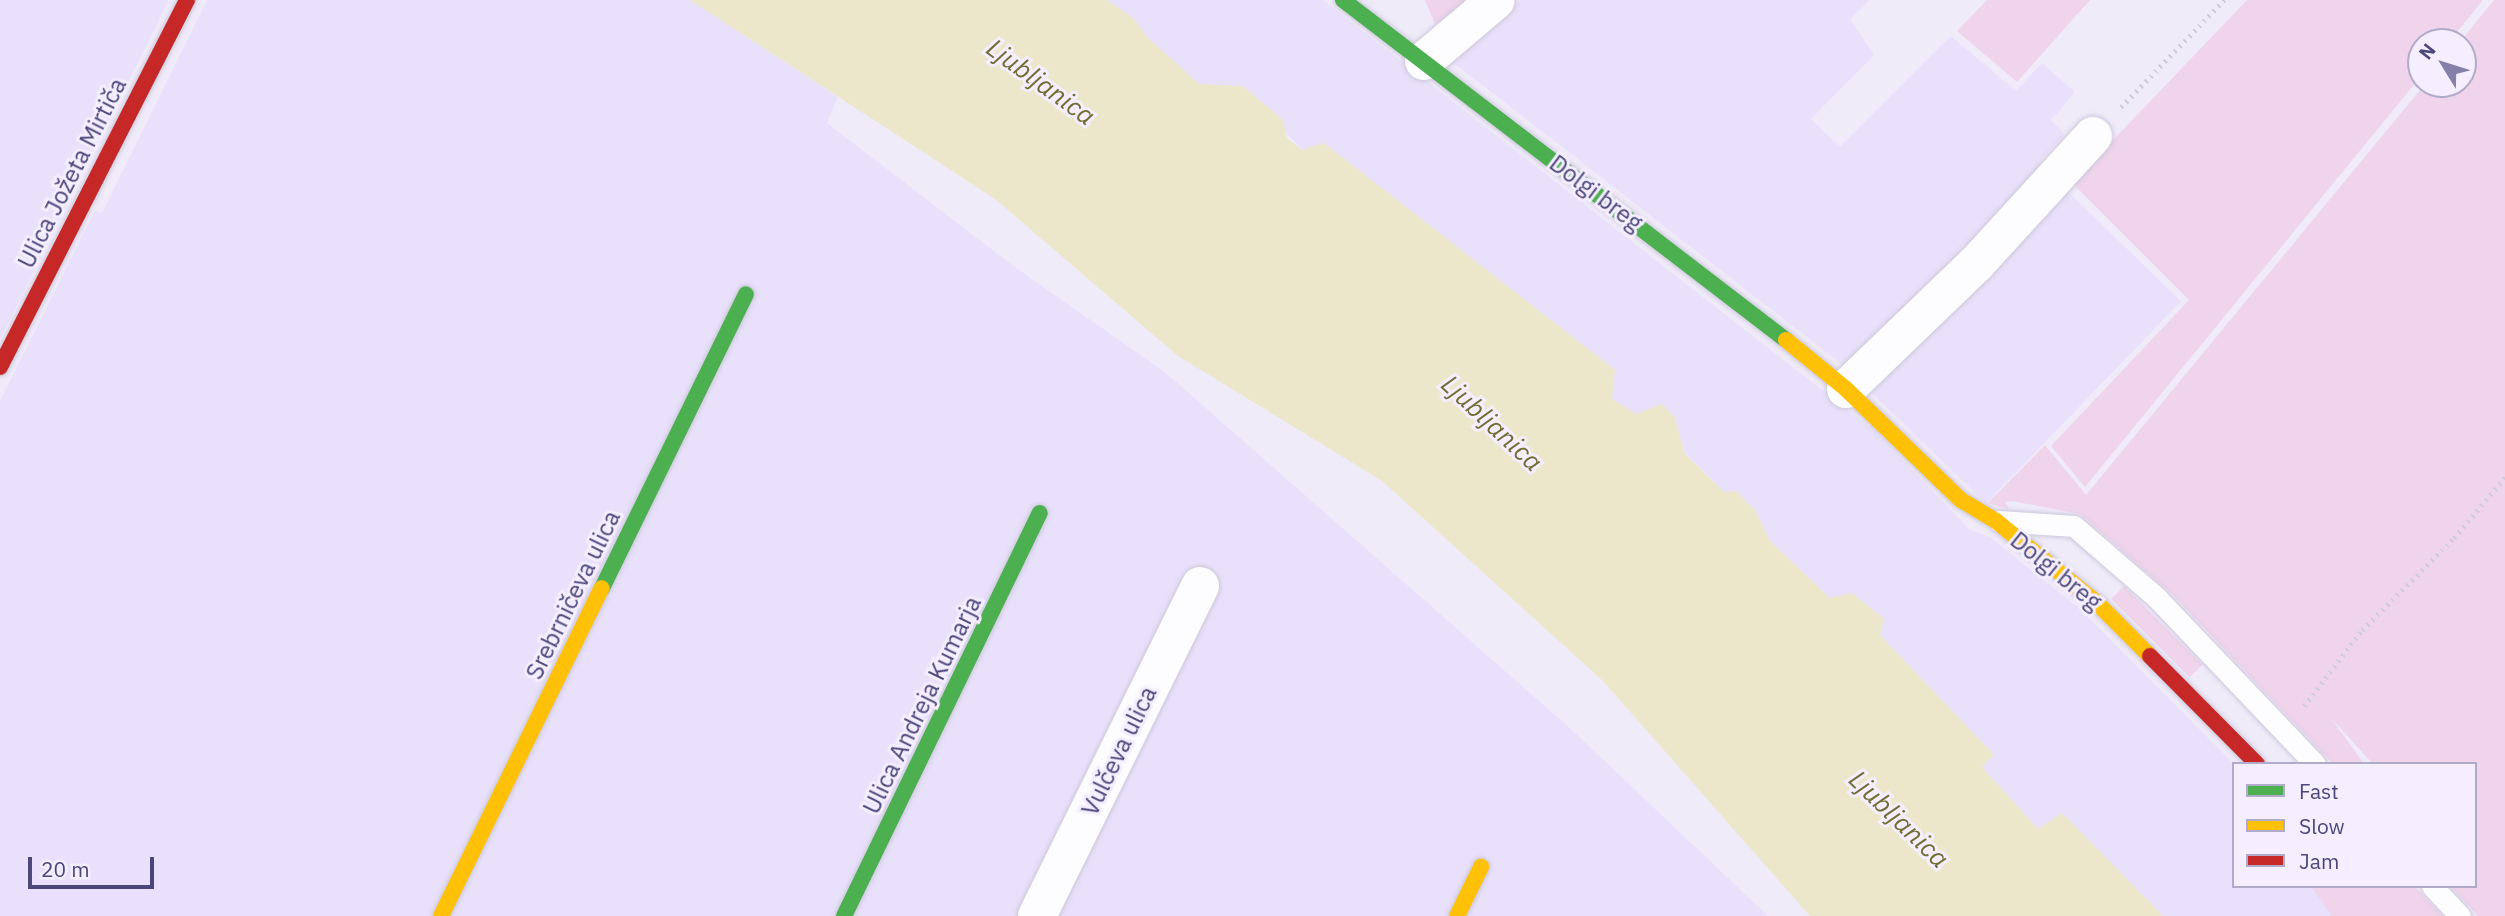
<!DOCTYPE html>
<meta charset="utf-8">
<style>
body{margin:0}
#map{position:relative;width:2505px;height:916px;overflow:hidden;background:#f0ebf9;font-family:"IBM Plex Sans",sans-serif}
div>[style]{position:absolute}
.residential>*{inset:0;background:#e9e1fb;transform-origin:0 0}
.green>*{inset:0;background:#efd4eb;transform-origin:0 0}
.water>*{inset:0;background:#ece7cb}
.path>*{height:4.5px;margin-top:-2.25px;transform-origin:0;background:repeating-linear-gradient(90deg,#cfccdc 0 2px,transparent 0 7px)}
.roads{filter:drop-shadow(0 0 2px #ccc8dc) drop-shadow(0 0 2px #ccc8dc)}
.lane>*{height:21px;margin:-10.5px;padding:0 10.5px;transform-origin:10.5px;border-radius:10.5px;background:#fdfcfe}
.street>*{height:38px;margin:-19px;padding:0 19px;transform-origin:19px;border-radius:19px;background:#fdfcfe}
.fast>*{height:16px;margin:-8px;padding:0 8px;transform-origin:8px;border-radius:8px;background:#4caf50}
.slow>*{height:16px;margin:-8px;padding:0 8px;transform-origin:8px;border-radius:8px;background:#ffc107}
.jam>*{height:16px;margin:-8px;padding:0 8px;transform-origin:8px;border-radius:8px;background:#c62828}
span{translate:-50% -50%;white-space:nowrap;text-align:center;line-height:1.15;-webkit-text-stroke:6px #f4eeff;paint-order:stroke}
.street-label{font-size:24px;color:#4c477b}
.water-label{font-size:26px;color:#726d33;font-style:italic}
.legend{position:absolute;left:2232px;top:762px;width:245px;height:126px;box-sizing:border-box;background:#f4eeff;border:2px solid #b1abca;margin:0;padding:9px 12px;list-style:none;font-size:21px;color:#4c477b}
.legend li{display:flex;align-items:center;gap:14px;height:35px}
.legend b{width:35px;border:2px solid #b1abca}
.north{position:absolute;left:2407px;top:28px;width:70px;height:70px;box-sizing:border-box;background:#f4eeff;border:2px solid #b1abca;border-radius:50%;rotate:308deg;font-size:19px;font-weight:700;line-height:28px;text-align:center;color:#4c477b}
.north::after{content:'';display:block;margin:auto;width:24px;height:32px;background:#8580a7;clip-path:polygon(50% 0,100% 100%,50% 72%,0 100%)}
.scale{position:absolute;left:28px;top:857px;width:126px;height:32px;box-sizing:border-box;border:4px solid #4c477b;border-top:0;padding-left:9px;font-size:21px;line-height:24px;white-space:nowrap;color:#4c477b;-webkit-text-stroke:5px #f4eeff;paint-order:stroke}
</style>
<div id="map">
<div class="residential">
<div style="clip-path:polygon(0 0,169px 0,0 339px)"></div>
<div style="clip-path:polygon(207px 0,690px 0,838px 97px,827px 123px,1016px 268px,1166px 373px,1572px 730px,1768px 916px,0 916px,0 401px,95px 211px,102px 213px)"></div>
<div style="clip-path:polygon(1107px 0,1323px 0,1877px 433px,1969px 529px,1990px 537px,2080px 609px,2234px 764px,2234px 886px,2414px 886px,2443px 916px,2163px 916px,2062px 813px,2038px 830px,1982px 767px,1994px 755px,1880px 635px,1830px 598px,1770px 541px,1755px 510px,1736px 491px,1724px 492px,1685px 453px,1675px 418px,1636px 414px,1612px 399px,1324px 143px,1302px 150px,1243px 86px,1199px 84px,1147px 37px,1133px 18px)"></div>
<div style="clip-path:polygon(1520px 0,1870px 0,1850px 19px,1874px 55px,1811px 119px,1840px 147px,1951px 36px,2016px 91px,2042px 63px,2075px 92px,2051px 120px,2065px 134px,2039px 162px,2044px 168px,1848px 369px,1450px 60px)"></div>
<div style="left:2064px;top:188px;width:163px;height:281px;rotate:44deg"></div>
</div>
<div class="green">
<div style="clip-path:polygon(1425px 0,1470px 0,1435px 24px)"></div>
<div style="clip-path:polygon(1987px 0,2090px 0,2017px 82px,1957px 31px)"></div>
<div style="clip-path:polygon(2247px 0,2483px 0,2449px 42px,2421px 42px,2421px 76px,2085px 487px,2051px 446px,2189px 300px,2072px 183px)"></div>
<div style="clip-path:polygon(2494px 0,2505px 0,2505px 916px,2478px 916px,2450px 886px,2475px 886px,2475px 764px,2373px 764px,2331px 718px,2364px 764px,2333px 764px,2173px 595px,2080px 514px,2012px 501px,2005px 502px,2009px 509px,1988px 503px,2045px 445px,2086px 495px,2425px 84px,2463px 84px,2460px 42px)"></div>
<div style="left:2124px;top:586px;width:111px;height:18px;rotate:45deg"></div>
<div style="clip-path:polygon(2311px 886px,2414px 886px,2443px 916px,2332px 916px)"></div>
</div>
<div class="water">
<div style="clip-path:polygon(690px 0,1107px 0,1133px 18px,1147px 37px,1199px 84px,1243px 86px,1283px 120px,1287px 138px,1302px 150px,1324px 143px,1615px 370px,1612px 399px,1636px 414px,1662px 404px,1675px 418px,1685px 454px,1724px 492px,1736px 491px,1755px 510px,1770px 541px,1830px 598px,1852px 593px,1884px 619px,1880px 635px,1994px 755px,1982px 767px,2038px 829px,2062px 813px,2163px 916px,1810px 916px,1603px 681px,1382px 481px,1178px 356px,995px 199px)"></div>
</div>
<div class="path">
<div style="left:2121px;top:107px;width:149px;rotate:-46.1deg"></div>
<div style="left:2304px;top:706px;width:96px;rotate:-52.7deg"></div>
<div style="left:2362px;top:630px;width:130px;rotate:-45deg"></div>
<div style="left:2454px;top:538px;width:80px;rotate:-50.1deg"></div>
</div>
<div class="roads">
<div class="lane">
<div style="left:1999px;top:521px;width:75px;rotate:3.8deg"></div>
<div style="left:2074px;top:526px;width:110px;rotate:40.9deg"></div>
<div style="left:2157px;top:598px;width:229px;rotate:46.4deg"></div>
<div style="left:2432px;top:886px;width:41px;rotate:47deg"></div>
</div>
<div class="street">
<div style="left:1424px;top:61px;width:94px;rotate:-40.3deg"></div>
<div style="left:1846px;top:389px;width:182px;rotate:-43.9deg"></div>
<div style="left:1977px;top:263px;width:172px;rotate:-47.6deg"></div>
<div style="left:1037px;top:916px;width:368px;rotate:-63.7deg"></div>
</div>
<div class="fast">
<div style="left:1343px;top:0;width:558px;rotate:37.51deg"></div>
<div style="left:602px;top:588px;width:327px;rotate:-63.9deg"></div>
<div style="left:844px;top:916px;width:448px;rotate:-64.1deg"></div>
</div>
<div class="slow">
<div style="left:1786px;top:340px;width:77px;rotate:39.2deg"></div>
<div style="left:1846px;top:389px;width:160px;rotate:44deg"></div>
<div style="left:1961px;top:500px;width:41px;rotate:31deg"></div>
<div style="left:1996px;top:521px;width:132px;rotate:39.1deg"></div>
<div style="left:2098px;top:604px;width:74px;rotate:45deg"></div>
<div style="left:441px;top:916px;width:365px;rotate:-63.9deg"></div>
<div style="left:1457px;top:916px;width:55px;rotate:-63.9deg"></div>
</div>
<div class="jam">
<div style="left:0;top:367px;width:412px;rotate:-63deg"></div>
<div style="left:2150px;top:656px;width:152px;rotate:45.3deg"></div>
</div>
</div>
<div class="street-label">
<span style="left:72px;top:173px;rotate:-63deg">Ulica Jožeta Mirtiča</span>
<span style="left:1596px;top:193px;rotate:37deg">Dolgi breg</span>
<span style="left:2056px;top:571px;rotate:39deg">Dolgi breg</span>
<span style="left:573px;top:595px;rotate:-64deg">Srebrničeva ulica</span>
<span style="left:922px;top:705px;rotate:-64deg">Ulica Andreja Kumarja</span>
<span style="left:1119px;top:751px;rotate:-64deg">Vulčeva ulica</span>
</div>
<div class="water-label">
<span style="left:1041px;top:82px;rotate:36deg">Ljubljanica</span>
<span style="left:1492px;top:423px;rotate:43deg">Ljubljanica</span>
<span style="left:1899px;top:819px;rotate:44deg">Ljubljanica</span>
</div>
<ul class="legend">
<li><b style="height:9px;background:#4caf50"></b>Fast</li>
<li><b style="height:9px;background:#ffc107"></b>Slow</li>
<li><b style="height:9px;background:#c62828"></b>Jam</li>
</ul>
<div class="north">N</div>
<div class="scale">20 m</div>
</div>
